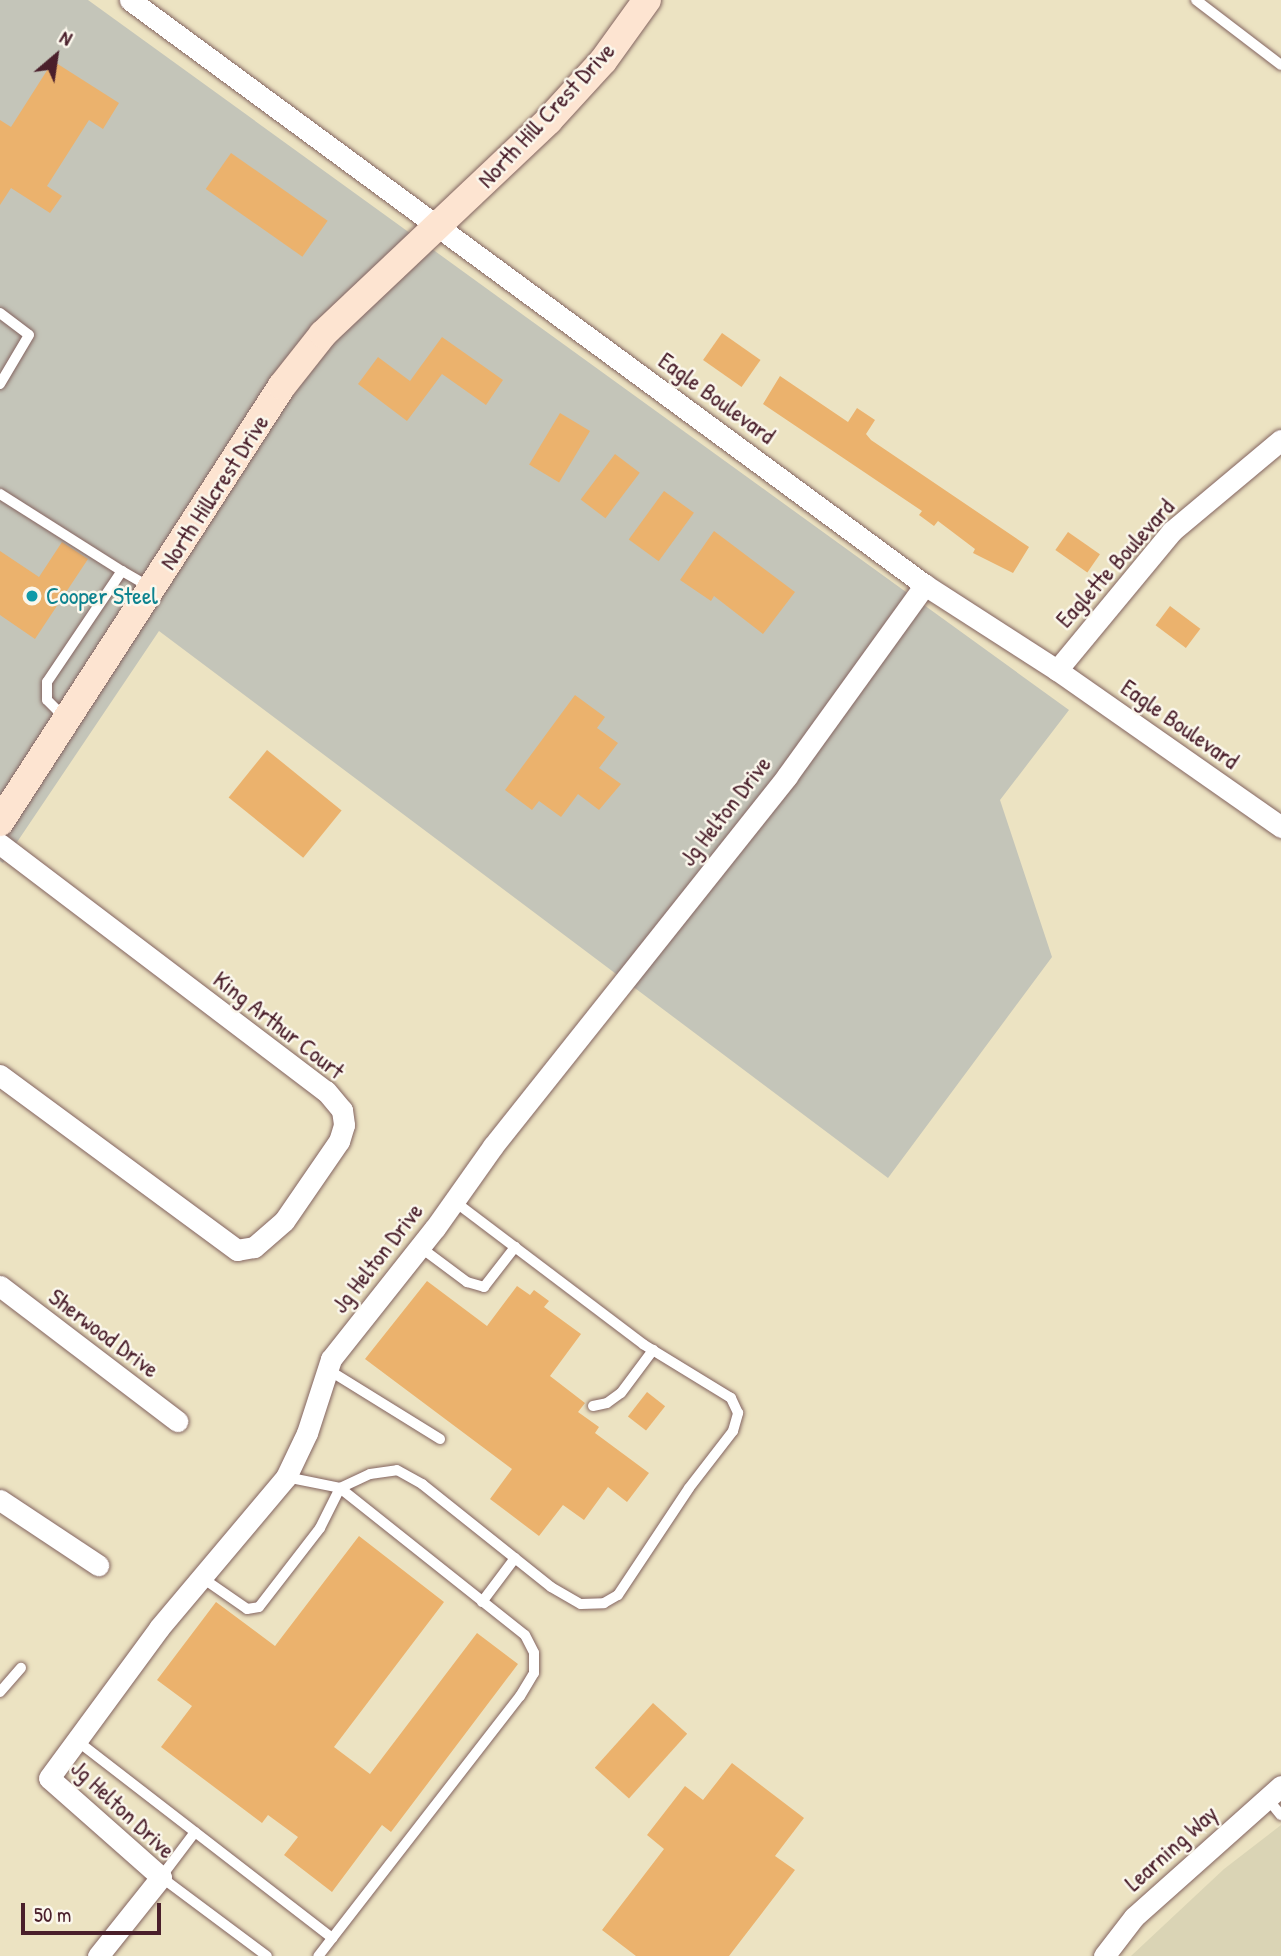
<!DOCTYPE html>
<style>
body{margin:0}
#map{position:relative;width:1281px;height:1956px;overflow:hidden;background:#ece3c2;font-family:"Patrick Hand",sans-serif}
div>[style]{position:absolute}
.built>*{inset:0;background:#dad4b5}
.industrial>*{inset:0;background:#c4c5b9}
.building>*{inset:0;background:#ebb26d;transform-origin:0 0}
.roads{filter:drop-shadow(0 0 2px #836460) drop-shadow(0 0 2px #836460)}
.lane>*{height:10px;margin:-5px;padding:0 5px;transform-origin:5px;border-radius:5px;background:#fff}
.street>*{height:21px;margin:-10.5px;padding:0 10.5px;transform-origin:10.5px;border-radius:10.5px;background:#fff}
.secondary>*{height:28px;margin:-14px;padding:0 14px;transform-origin:14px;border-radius:14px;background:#fde4d1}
.dots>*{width:19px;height:19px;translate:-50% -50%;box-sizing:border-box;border:4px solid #fbf7ec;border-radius:50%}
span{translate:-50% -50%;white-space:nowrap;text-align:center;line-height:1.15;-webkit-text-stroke:5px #fbf7ec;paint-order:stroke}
.street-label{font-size:24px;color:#4a1f2b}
.culture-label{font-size:24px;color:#0d838f}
.left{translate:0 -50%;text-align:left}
.north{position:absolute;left:21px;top:21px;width:70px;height:70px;-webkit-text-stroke:5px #fbf7ec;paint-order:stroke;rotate:29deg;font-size:19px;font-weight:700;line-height:28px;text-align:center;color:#4a1f2b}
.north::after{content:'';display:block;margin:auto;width:24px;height:32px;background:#4a1f2b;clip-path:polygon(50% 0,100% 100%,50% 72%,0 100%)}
.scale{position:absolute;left:21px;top:1903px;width:140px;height:32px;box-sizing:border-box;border:4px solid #4a1f2b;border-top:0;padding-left:9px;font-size:21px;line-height:24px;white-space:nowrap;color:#4a1f2b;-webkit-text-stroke:5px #fbf7ec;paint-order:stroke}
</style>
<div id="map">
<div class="built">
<div style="clip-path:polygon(1281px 1825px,1281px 1956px,1131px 1956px,1224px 1869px)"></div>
</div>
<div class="industrial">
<div style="clip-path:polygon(0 0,88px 0,1069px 710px,1000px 800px,1052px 957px,888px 1178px,159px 631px,3px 863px,0 861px)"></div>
</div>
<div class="building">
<div style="clip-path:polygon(53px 61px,119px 103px,103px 129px,89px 120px,47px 186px,62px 196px,50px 213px,11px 188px,0 205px,0 120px,11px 127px)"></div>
<div style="left:231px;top:153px;width:118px;height:44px;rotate:35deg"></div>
<div style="left:722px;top:333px;width:47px;height:33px;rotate:35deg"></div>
<div style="clip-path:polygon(442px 337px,503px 380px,486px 405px,442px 374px,407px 421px,358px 384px,378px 357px,410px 381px)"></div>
<div style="clip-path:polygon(780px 376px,848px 422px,857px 408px,875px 420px,866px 434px,871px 440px,1029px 547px,1013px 573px,973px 553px,975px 549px,938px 521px,934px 526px,919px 515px,922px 511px,763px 404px)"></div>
<div style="left:560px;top:413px;width:35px;height:60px;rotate:31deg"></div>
<div style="left:615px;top:454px;width:31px;height:57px;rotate:37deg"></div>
<div style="left:664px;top:491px;width:37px;height:60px;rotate:36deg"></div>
<div style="clip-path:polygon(714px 531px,795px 592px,763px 634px,714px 596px,711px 601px,680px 580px)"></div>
<div style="left:1068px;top:532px;width:39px;height:22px;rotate:35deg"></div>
<div style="clip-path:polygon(62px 542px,88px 559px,35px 639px,0 615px,0 551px,39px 577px)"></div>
<div style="left:1170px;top:606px;width:38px;height:24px;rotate:37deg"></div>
<div style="clip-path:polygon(575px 695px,605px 717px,597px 728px,618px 743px,599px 768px,621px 784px,599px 810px,578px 794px,561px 817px,539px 801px,532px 810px,505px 790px)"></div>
<div style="left:267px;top:750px;width:96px;height:61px;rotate:39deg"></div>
<div style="clip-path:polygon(427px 1281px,487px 1326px,517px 1286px,530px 1295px,534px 1290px,549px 1301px,544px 1307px,581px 1334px,550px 1376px,585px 1403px,578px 1412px,599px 1427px,595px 1433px,649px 1473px,627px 1502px,608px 1487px,584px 1520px,563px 1505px,539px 1536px,490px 1499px,512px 1469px,365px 1359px)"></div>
<div style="left:647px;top:1392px;width:23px;height:31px;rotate:38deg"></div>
<div style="clip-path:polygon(359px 1536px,444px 1602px,334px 1747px,370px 1774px,477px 1633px,518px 1664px,391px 1832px,382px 1825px,332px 1892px,284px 1855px,298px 1837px,268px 1815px,262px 1823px,161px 1747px,192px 1706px,157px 1680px,216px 1602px,275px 1646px)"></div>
<div style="left:653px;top:1703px;width:46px;height:87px;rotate:42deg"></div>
<div style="clip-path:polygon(732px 1763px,804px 1818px,775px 1856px,795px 1870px,729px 1956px,636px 1956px,602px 1930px,664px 1849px,647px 1835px,685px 1786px,703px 1800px)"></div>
</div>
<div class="roads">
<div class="lane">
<div style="left:1196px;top:0;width:107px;rotate:37.4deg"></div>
<div style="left:0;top:313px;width:36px;rotate:37deg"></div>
<div style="left:29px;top:335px;width:57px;rotate:120.6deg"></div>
<div style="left:0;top:494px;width:144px;rotate:32.3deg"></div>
<div style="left:65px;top:718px;width:25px;rotate:-135deg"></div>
<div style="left:47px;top:700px;width:18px;rotate:-90deg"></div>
<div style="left:47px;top:682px;width:134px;rotate:-56deg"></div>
<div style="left:122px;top:571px;width:34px;rotate:30deg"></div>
<div style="left:420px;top:1247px;width:59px;rotate:36.7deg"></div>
<div style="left:467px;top:1282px;width:18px;rotate:16deg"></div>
<div style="left:484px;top:1287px;width:51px;rotate:-52.2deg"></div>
<div style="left:327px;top:1369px;width:133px;rotate:31.8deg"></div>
<div style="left:593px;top:1406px;width:14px;rotate:-12deg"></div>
<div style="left:607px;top:1403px;width:17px;rotate:-36deg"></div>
<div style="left:621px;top:1393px;width:54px;rotate:-53.3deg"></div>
<div style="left:286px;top:1477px;width:55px;rotate:11.5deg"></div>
<div style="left:340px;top:1488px;width:33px;rotate:-25deg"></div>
<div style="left:370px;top:1474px;width:27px;rotate:-8deg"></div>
<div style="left:397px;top:1470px;width:29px;rotate:29deg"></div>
<div style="left:422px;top:1484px;width:165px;rotate:38.6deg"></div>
<div style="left:551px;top:1587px;width:34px;rotate:30deg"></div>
<div style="left:581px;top:1604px;width:23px;rotate:-2deg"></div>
<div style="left:604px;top:1603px;width:16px;rotate:-30deg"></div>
<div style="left:618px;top:1595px;width:128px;rotate:-56.4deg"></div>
<div style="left:689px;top:1488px;width:72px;rotate:-52.3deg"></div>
<div style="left:733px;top:1431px;width:19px;rotate:-74deg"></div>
<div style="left:738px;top:1413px;width:17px;rotate:-115deg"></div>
<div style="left:731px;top:1398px;width:103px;rotate:-148.5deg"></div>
<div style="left:643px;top:1344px;width:237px;rotate:-142.9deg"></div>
<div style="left:201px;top:1577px;width:56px;rotate:34.8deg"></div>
<div style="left:247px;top:1609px;width:12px;rotate:-9deg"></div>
<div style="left:259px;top:1607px;width:100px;rotate:-52.3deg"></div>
<div style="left:320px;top:1528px;width:45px;rotate:-63.4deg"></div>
<div style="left:340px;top:1488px;width:236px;rotate:38.5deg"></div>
<div style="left:525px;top:1635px;width:20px;rotate:63deg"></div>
<div style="left:534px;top:1653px;width:20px;rotate:90deg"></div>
<div style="left:534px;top:1673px;width:27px;rotate:121deg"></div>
<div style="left:520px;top:1696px;width:329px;rotate:127.8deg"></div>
<div style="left:482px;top:1602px;width:55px;rotate:-53.1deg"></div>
<div style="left:0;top:1692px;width:32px;rotate:-49deg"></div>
<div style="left:76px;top:1740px;width:324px;rotate:37.7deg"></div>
<div style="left:1267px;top:1798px;width:22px;rotate:51deg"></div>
<div style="left:195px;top:1832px;width:56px;rotate:127.1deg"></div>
<div style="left:161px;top:1877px;width:132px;rotate:36.7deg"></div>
</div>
<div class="street">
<div style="left:130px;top:0;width:987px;rotate:36.35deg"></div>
<div style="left:925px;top:585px;width:157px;rotate:32.8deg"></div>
<div style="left:1057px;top:670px;width:274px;rotate:35deg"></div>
<div style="left:1057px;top:670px;width:180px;rotate:-50.4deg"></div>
<div style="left:1172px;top:531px;width:142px;rotate:-39.9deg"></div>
<div style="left:0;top:844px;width:409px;rotate:37.2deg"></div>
<div style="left:326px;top:1091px;width:25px;rotate:50deg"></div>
<div style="left:342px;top:1110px;width:15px;rotate:82deg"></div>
<div style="left:344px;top:1125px;width:17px;rotate:107deg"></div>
<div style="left:339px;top:1141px;width:97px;rotate:124.5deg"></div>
<div style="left:284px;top:1221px;width:40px;rotate:139deg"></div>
<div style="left:254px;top:1247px;width:17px;rotate:170deg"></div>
<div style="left:237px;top:1250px;width:295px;rotate:-143.6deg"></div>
<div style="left:0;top:1286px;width:223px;rotate:37.3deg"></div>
<div style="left:0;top:1500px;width:118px;rotate:33.6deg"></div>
<div style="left:98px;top:1956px;width:101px;rotate:-51.4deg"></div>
<div style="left:161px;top:1877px;width:149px;rotate:-138.5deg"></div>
<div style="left:49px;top:1778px;width:186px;rotate:-53.7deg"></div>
<div style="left:159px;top:1628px;width:197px;rotate:-49.9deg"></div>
<div style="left:286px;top:1477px;width:49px;rotate:-64.5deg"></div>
<div style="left:307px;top:1433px;width:78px;rotate:-72deg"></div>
<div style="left:331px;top:1359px;width:167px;rotate:-51.6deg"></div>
<div style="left:435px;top:1228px;width:100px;rotate:-54.7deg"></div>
<div style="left:493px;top:1146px;width:473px;rotate:-51.5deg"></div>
<div style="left:787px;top:776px;width:236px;rotate:-54.2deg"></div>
<div style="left:1104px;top:1956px;width:49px;rotate:-52.4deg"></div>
<div style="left:1134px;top:1917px;width:197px;rotate:-41.7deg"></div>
</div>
<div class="secondary">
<div style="left:0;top:822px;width:519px;rotate:-57.11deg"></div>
<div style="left:282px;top:386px;width:66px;rotate:-51.7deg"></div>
<div style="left:323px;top:334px;width:310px;rotate:-43.4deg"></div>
<div style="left:548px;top:121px;width:81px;rotate:-47.5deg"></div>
<div style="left:603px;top:61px;width:75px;rotate:-54.2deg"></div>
</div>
</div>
<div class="dots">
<div style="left:32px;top:596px;background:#0f9aa8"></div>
</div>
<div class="street-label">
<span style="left:546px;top:115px;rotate:-47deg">North Hill Crest Drive</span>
<span style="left:717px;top:398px;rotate:36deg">Eagle Boulevard</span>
<span style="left:214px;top:492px;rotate:-57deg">North Hillcrest Drive</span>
<span style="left:1115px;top:563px;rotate:-48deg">Eaglette Boulevard</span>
<span style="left:1180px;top:724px;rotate:35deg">Eagle Boulevard</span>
<span style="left:725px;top:811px;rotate:-52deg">Jg Helton Drive</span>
<span style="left:279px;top:1025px;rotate:38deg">King Arthur Court</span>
<span style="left:377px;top:1258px;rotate:-52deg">Jg Helton Drive</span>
<span style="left:104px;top:1333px;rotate:37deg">Sherwood Drive</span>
<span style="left:123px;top:1809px;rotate:43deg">Jg Helton Drive</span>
<span style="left:1171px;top:1848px;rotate:-42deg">Learning Way</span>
</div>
<div class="culture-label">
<span class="left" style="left:46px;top:596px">Cooper Steel</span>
</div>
<div class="north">N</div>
<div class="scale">50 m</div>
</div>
